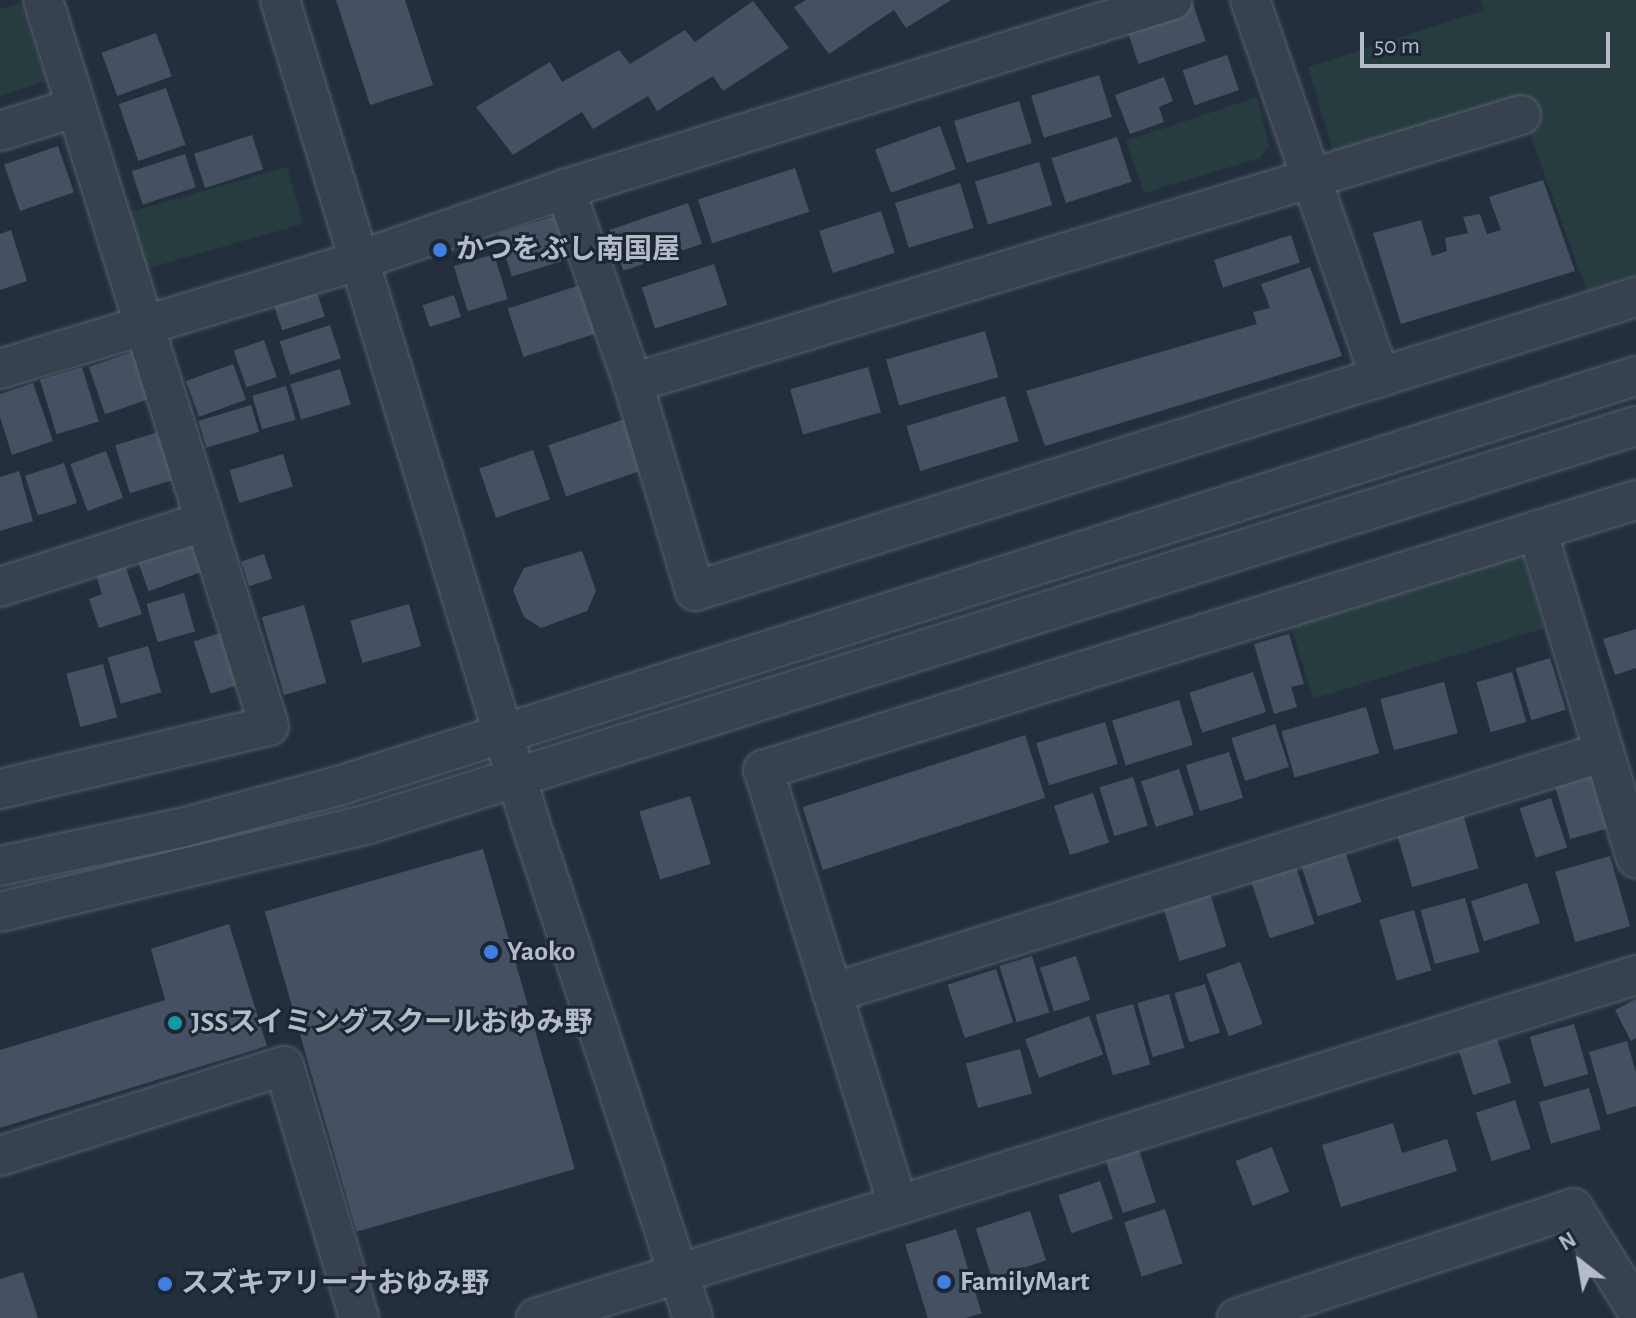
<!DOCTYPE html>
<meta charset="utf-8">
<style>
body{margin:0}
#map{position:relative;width:1636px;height:1318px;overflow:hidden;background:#242f3e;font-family:"Alegreya Sans","Noto Sans JP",sans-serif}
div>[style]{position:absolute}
.green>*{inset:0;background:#263c3f;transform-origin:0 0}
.building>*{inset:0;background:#455162;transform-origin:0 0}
.roads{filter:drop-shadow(0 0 2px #565f6c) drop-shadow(0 0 2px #565f6c)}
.minor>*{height:38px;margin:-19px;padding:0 19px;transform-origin:19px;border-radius:19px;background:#38414e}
.dots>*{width:22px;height:22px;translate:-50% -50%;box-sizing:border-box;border:4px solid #1d2633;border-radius:50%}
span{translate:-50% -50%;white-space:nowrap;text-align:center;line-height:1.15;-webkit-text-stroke:6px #1d2633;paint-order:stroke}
.poi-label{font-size:28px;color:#b4bcc9;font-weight:700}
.left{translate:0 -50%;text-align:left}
.north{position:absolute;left:1540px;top:1222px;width:80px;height:80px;-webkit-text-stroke:6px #1d2633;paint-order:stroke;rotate:329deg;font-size:22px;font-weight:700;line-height:32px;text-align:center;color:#b4bcc9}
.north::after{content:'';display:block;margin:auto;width:28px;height:36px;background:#b4bcc9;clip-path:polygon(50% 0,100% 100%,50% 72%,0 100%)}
.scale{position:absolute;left:1360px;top:32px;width:250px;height:36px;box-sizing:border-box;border:4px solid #b4bcc9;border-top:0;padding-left:10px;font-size:24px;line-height:28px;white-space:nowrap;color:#b4bcc9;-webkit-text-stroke:6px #1d2633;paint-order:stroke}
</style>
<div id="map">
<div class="green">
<div style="clip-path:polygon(1481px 0,1636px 0,1636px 276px,1587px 291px,1519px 104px,1335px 158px,1308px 67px,1485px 10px)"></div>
<div style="clip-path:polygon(20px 3px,47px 81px,0 96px,0 9px)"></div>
<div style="clip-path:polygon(1257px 97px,1269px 146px,1260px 158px,1144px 193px,1126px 141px)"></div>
<div style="left:287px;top:167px;width:59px;height:165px;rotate:74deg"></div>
<div style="left:1518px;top:541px;width:91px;height:242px;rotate:73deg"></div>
</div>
<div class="building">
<div style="clip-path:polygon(336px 0,405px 0,433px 85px,370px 105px)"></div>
<div style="clip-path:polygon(806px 0,951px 0,906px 28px,894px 10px,829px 54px,794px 7px)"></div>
<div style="clip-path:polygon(753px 1px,789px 48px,723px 91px,713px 76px,657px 111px,648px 96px,593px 129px,582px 112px,513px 155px,476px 107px,550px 62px,562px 82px,619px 50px,630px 64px,685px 30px,695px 42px)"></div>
<div style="left:1193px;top:4px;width:39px;height:71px;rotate:71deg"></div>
<div style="left:156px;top:33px;width:46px;height:58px;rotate:70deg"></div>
<div style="left:1227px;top:55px;width:37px;height:47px;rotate:71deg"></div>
<div style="left:1099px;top:75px;width:44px;height:71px;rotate:73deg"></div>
<div style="clip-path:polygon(1164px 77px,1173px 101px,1159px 107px,1164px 122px,1130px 134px,1115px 95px)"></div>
<div style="left:166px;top:88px;width:60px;height:50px;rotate:71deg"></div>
<div style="left:1019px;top:101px;width:44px;height:68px;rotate:73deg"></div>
<div style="left:940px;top:126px;width:46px;height:69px;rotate:70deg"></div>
<div style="left:252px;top:135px;width:36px;height:61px;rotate:72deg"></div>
<div style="left:1117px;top:137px;width:47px;height:69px;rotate:72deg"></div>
<div style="left:58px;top:146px;width:49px;height:57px;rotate:71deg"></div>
<div style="left:185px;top:154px;width:35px;height:56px;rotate:72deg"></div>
<div style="left:1039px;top:162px;width:45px;height:67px;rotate:73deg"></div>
<div style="left:795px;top:168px;width:46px;height:102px;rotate:72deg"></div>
<div style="clip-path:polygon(1543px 180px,1575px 271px,1401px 324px,1373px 233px,1421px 220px,1432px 256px,1447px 251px,1445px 238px,1468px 233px,1463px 217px,1480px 214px,1487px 234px,1501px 230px,1489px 197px)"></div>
<div style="left:960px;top:183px;width:47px;height:68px;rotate:73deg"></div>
<div style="left:688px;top:203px;width:43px;height:83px;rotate:71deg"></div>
<div style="left:881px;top:211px;width:44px;height:65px;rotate:72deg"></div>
<div style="left:559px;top:215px;width:45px;height:63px;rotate:73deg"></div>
<div style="clip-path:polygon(11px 230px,27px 281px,0 290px,0 234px)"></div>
<div style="left:1291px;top:235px;width:29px;height:81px;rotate:72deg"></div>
<div style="left:494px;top:254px;width:47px;height:42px;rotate:73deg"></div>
<div style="left:714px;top:264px;width:43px;height:76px;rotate:72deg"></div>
<div style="clip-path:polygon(1310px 267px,1342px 356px,1045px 446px,1026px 391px,1257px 324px,1253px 312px,1270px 308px,1261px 284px)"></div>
<div style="left:580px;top:285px;width:51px;height:76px;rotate:72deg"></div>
<div style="left:315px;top:286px;width:32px;height:45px;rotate:72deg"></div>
<div style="left:454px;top:295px;width:23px;height:33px;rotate:72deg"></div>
<div style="left:330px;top:325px;width:35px;height:53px;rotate:72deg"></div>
<div style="left:985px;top:331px;width:48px;height:103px;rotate:74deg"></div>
<div style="left:264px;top:340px;width:39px;height:32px;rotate:71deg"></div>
<div style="left:138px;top:350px;width:50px;height:52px;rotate:71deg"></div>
<div style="left:233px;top:364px;width:38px;height:50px;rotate:70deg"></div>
<div style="left:82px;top:367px;width:57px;height:44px;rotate:73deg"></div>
<div style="left:868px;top:367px;width:47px;height:81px;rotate:74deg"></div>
<div style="left:340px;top:369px;width:37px;height:52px;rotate:73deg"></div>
<div style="clip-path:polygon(33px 383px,53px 441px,12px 455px,0 417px,0 394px)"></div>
<div style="left:286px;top:386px;width:35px;height:35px;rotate:74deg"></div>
<div style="left:1005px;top:396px;width:47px;height:103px;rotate:73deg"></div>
<div style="left:251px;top:405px;width:28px;height:55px;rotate:73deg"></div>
<div style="left:625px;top:419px;width:54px;height:81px;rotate:71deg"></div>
<div style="left:162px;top:431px;width:50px;height:49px;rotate:73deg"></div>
<div style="left:533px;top:450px;width:52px;height:57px;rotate:71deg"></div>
<div style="left:106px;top:451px;width:50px;height:38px;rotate:70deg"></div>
<div style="left:283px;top:454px;width:34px;height:56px;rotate:73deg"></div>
<div style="left:64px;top:463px;width:42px;height:41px;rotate:72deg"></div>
<div style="clip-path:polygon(19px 471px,33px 521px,0 531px,0 477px)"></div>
<div style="left:190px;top:541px;width:33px;height:56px;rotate:70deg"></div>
<div style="clip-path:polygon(582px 551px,596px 591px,587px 611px,541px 628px,524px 617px,513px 590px,524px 568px)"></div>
<div style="left:264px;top:554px;width:26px;height:24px;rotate:72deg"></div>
<div style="clip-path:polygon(125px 565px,142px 614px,99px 628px,89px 599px,102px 594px,96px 575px)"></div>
<div style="left:184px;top:593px;width:40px;height:39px;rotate:74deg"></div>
<div style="left:409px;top:604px;width:44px;height:61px;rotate:74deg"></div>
<div style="left:304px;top:605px;width:81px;height:44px;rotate:74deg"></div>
<div style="clip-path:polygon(1636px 629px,1636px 668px,1615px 675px,1603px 639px)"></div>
<div style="left:226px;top:631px;width:55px;height:34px;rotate:72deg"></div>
<div style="clip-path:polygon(1289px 634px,1304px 684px,1291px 687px,1297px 707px,1274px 714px,1254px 644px)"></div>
<div style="left:148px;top:646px;width:48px;height:42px;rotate:74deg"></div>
<div style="left:1550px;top:658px;width:54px;height:36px;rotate:73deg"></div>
<div style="left:103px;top:664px;width:55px;height:38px;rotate:75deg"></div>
<div style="left:1253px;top:672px;width:42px;height:67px;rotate:72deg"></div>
<div style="left:1512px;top:672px;width:52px;height:37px;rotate:74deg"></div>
<div style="left:1444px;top:682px;width:53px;height:66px;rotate:75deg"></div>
<div style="left:1179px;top:700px;width:47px;height:70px;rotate:73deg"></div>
<div style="left:1366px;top:707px;width:48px;height:88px;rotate:74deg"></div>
<div style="left:1105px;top:722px;width:44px;height:72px;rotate:73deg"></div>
<div style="left:1275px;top:724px;width:45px;height:46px;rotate:72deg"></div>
<div style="left:1025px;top:735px;width:66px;height:234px;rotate:72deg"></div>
<div style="left:1229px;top:752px;width:48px;height:45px;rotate:73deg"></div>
<div style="left:1179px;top:769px;width:48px;height:40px;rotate:72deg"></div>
<div style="left:1590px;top:770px;width:61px;height:38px;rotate:74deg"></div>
<div style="left:1133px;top:777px;width:51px;height:35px;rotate:73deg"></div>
<div style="left:1093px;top:793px;width:52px;height:41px;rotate:72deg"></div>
<div style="left:690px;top:796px;width:71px;height:53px;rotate:73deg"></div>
<div style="left:1551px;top:798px;width:52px;height:33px;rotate:72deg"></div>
<div style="left:1459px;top:800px;width:71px;height:69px;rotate:74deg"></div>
<div style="left:1342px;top:842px;width:63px;height:46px;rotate:72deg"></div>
<div style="left:483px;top:849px;width:333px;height:227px;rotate:74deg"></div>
<div style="left:1610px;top:856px;width:73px;height:57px;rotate:74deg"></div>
<div style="left:1295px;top:864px;width:63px;height:47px;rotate:72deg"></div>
<div style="left:1527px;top:883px;width:42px;height:59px;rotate:72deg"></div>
<div style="left:1210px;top:893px;width:56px;height:49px;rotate:73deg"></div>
<div style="left:1465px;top:898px;width:56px;height:46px;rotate:75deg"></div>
<div style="left:1414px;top:910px;width:63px;height:36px;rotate:74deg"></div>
<div style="clip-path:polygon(229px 924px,267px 1046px,0 1128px,0 1050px,165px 1000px,151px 949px)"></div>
<div style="left:1032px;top:956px;width:59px;height:34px;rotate:73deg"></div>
<div style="left:1076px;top:956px;width:46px;height:38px;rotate:72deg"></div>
<div style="left:1240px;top:962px;width:66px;height:36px;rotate:70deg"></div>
<div style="left:996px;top:969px;width:56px;height:51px;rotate:72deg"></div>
<div style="left:1205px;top:984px;width:51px;height:32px;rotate:73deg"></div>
<div style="left:1169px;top:994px;width:56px;height:33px;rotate:74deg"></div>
<div style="clip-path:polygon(1636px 999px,1636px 1038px,1631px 1041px,1615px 1010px)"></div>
<div style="left:1133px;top:1004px;width:63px;height:39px;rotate:74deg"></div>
<div style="left:1089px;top:1016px;width:41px;height:68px;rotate:70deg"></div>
<div style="left:1574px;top:1024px;width:52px;height:46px;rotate:74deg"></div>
<div style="left:1497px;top:1039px;width:46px;height:40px;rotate:72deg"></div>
<div style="clip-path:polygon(1627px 1041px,1636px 1073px,1636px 1106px,1607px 1115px,1589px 1052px)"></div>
<div style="left:1020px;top:1049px;width:46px;height:56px;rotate:75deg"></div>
<div style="left:1589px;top:1088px;width:43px;height:52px;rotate:74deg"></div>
<div style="left:1515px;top:1100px;width:51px;height:41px;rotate:72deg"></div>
<div style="clip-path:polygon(1393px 1123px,1402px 1153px,1447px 1139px,1457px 1171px,1341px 1207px,1322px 1145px)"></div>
<div style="left:1272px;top:1147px;width:48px;height:39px;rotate:69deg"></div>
<div style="left:1139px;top:1150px;width:55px;height:35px;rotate:72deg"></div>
<div style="left:1100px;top:1181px;width:40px;height:44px;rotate:71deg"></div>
<div style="left:1165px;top:1209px;width:57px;height:43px;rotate:72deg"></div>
<div style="left:1030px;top:1211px;width:52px;height:57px;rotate:72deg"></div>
<div style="left:956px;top:1229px;width:88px;height:53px;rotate:73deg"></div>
<div style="clip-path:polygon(23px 1272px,38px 1318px,0 1318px,0 1279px)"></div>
</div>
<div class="roads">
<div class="minor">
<div style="left:280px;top:0;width:859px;rotate:73.08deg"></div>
<div style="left:530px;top:822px;width:522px;rotate:71.81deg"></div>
<div style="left:1250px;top:0;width:399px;rotate:71deg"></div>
<div style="left:1521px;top:115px;width:928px;rotate:163.21deg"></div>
<div style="left:633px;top:383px;width:217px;rotate:73.4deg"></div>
<div style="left:695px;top:591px;width:986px;rotate:-17.35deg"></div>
<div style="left:0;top:131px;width:77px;rotate:-17.3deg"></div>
<div style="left:565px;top:189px;width:206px;rotate:70.7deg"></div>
<div style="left:0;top:369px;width:376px;rotate:-16.8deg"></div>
<div style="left:360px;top:260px;width:217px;rotate:-19.1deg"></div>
<div style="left:565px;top:189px;width:636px;rotate:-17.29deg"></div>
<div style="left:1537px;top:530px;width:343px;rotate:73.2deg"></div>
<div style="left:0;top:587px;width:213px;rotate:-17.8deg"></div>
<div style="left:0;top:789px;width:276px;rotate:-13.2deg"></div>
<div style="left:269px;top:726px;width:760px;rotate:-107.29deg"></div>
<div style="left:0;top:866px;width:185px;rotate:-11.9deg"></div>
<div style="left:181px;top:828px;width:163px;rotate:-15deg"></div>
<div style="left:338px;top:786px;width:1361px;rotate:-17.53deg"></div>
<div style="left:0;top:912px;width:378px;rotate:-13.4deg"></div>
<div style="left:368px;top:824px;width:1329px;rotate:-17.43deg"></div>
<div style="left:832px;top:993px;width:809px;rotate:-17.34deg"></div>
<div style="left:0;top:1156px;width:298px;rotate:-17.6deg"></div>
<div style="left:284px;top:1066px;width:263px;rotate:73.4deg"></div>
<div style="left:898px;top:1205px;width:455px;rotate:-107.2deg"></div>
<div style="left:763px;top:770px;width:914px;rotate:-17.19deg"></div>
<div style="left:536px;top:1318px;width:1152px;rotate:-17.32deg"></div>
<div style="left:1237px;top:1318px;width:354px;rotate:-18.1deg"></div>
<div style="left:1573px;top:1208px;width:119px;rotate:58deg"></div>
</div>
</div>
<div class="dots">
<div style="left:440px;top:250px;background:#3f7fe0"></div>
<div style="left:491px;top:952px;background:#3f7fe0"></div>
<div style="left:175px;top:1023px;background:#0f9aa8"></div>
<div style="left:944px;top:1282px;background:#3f7fe0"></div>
<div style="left:165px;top:1284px;background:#3f7fe0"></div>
</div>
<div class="poi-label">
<span class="left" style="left:456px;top:250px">かつをぶし南国屋</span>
<span class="left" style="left:507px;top:952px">Yaoko</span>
<span class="left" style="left:191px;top:1023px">JSSスイミングスクールおゆみ野</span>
<span class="left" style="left:960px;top:1282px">FamilyMart</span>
<span class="left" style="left:181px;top:1284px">スズキアリーナおゆみ野</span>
</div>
<div class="north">N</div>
<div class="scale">50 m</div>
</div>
